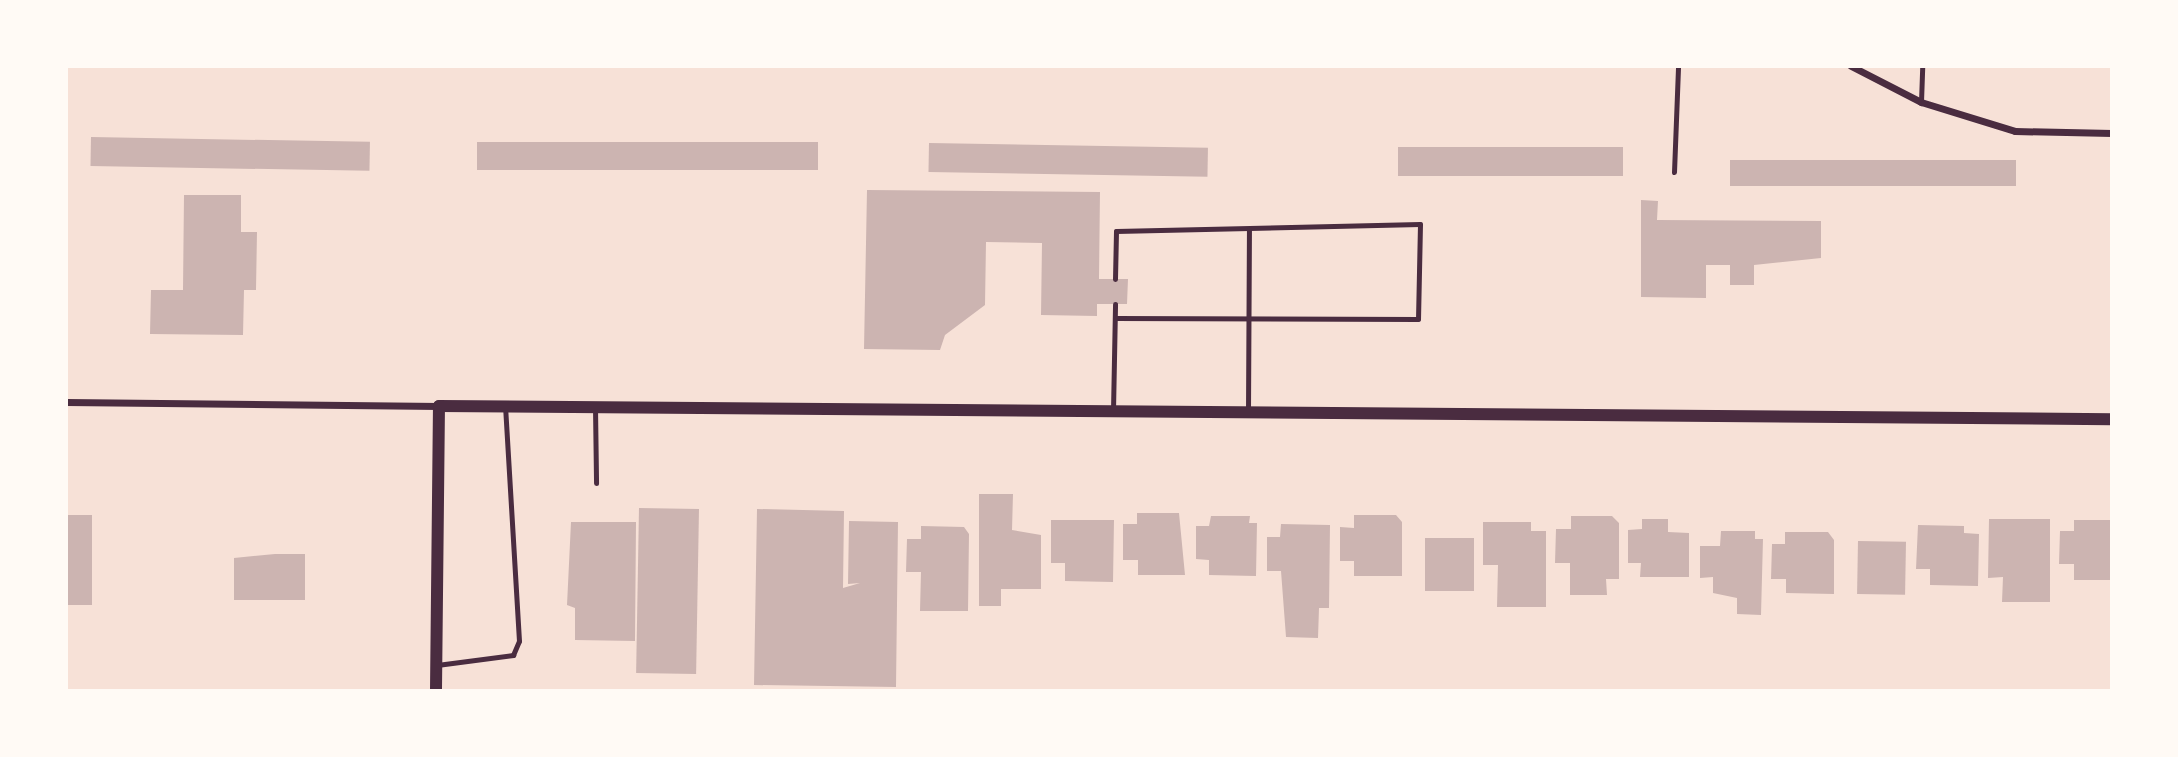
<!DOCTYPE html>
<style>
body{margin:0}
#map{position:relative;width:2178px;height:757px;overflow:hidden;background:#f7e1d7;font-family:"DejaVu Sans",sans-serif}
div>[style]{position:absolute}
.building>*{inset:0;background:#ccb4b1;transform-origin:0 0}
.service>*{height:5px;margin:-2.5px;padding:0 2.5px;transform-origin:2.5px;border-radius:2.5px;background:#4a2c40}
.minor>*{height:7px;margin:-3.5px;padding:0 3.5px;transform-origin:3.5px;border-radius:3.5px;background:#4a2c40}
.tertiary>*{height:12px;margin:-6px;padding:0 6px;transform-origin:6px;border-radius:6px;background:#4a2c40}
span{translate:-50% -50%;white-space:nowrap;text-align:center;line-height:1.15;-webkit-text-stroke:7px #fffaf5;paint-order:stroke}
.frame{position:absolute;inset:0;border:68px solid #fffaf5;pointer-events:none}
</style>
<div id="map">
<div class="building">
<div style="left:91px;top:137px;width:279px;height:29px;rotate:1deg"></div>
<div style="left:477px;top:142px;width:341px;height:28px"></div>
<div style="left:929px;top:143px;width:279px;height:29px;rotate:1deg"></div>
<div style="left:1398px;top:147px;width:225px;height:29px"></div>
<div style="left:1730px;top:160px;width:286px;height:26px"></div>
<div style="clip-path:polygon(867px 190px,1100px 192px,1099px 279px,1128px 279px,1127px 304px,1097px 304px,1097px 316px,1041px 315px,1042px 243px,986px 242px,985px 305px,945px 335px,940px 350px,864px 349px)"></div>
<div style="clip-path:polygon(184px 195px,241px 195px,241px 232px,257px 232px,256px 290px,244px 290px,243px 335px,150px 334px,151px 290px,183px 290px)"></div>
<div style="clip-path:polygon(1641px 200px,1658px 201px,1657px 220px,1821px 221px,1821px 258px,1754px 265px,1754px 285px,1730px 285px,1730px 265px,1706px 265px,1706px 298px,1641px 297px)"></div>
<div style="clip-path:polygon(979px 494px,1013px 494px,1012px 530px,1041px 535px,1041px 589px,1001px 589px,1001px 606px,979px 606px)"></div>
<div style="left:639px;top:508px;width:60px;height:165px;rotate:1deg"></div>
<div style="clip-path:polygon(757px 509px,844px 511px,843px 588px,860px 583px,848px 584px,849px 521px,898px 522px,896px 687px,754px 685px)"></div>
<div style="clip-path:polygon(1137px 513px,1179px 513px,1185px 575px,1138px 575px,1138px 560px,1123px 560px,1123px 524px,1137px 524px)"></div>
<div style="left:66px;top:515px;width:26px;height:90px"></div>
<div style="clip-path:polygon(1354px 515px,1396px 515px,1402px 522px,1402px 576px,1354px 576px,1354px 561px,1340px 561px,1340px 527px,1354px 528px)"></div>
<div style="clip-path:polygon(1211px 516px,1250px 516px,1249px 523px,1257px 523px,1256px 576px,1209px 575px,1209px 560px,1196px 559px,1196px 526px,1209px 526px)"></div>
<div style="clip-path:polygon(1571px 516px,1612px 516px,1619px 523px,1619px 579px,1606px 579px,1607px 595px,1570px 595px,1570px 563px,1555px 563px,1556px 529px,1571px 529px)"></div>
<div style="clip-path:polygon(1642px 519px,1668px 519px,1668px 532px,1689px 533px,1689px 577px,1640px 577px,1641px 563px,1628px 563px,1628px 530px,1642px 529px)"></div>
<div style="clip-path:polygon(1989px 519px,2050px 519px,2050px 602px,2002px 602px,2003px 577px,1988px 578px)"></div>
<div style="clip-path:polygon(1051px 520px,1114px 520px,1113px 582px,1065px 581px,1065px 563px,1051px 563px)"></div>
<div style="clip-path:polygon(2074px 520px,2112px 520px,2112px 580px,2074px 580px,2074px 564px,2059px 564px,2060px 531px,2074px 531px)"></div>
<div style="clip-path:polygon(571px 522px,636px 522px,635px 641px,575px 640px,575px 608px,567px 605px)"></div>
<div style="clip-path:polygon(1483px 522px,1531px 522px,1531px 531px,1546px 531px,1546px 607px,1497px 607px,1498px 565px,1483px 565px)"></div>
<div style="clip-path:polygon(1281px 524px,1330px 525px,1329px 608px,1319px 608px,1318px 638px,1286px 637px,1281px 571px,1267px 571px,1267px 537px,1280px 537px)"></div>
<div style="clip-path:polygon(1918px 525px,1964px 526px,1964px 533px,1979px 534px,1978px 586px,1930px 585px,1930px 569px,1916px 569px)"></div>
<div style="clip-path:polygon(921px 526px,964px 527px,969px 534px,968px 611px,920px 611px,921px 572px,906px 572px,907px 539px,921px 539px)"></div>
<div style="clip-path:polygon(1721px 531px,1755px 531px,1755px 539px,1763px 539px,1761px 615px,1737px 614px,1737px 598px,1713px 593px,1713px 577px,1700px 578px,1700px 546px,1720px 546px)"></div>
<div style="clip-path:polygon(1785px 532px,1828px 532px,1834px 540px,1834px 594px,1786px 593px,1786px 579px,1771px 579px,1772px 544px,1785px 544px)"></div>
<div style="left:1425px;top:538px;width:49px;height:53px"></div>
<div style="left:1858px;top:541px;width:48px;height:53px;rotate:1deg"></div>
<div style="clip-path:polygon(275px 554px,305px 554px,305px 600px,234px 600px,234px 558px)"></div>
</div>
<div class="service">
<div style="left:1921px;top:102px;width:36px;rotate:-88deg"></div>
<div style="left:1674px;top:172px;width:106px;rotate:-87.8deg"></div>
<div style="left:1115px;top:279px;width:48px;rotate:-88.8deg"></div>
<div style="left:1116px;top:231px;width:304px;rotate:-1.3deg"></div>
<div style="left:1420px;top:224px;width:95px;rotate:91.2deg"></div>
<div style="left:1418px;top:319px;width:303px;rotate:-179.8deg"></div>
<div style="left:595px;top:407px;width:76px;rotate:89.2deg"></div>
<div style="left:1113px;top:411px;width:107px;rotate:-88.9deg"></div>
<div style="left:1248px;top:412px;width:183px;rotate:-89.7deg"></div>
<div style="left:437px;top:665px;width:77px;rotate:-7.5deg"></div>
<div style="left:513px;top:655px;width:15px;rotate:-67deg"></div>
<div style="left:519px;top:641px;width:233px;rotate:-93.4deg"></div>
</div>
<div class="minor">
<div style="left:1851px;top:66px;width:79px;rotate:27.2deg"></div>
<div style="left:1921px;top:102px;width:98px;rotate:17.1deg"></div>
<div style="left:2015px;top:131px;width:97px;rotate:1.2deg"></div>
<div style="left:66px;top:402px;width:373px;rotate:0.6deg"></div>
</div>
<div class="tertiary">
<div style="left:436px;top:690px;width:284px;rotate:-89.4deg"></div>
<div style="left:439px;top:406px;width:1673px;rotate:0.45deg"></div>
</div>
<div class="frame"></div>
</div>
